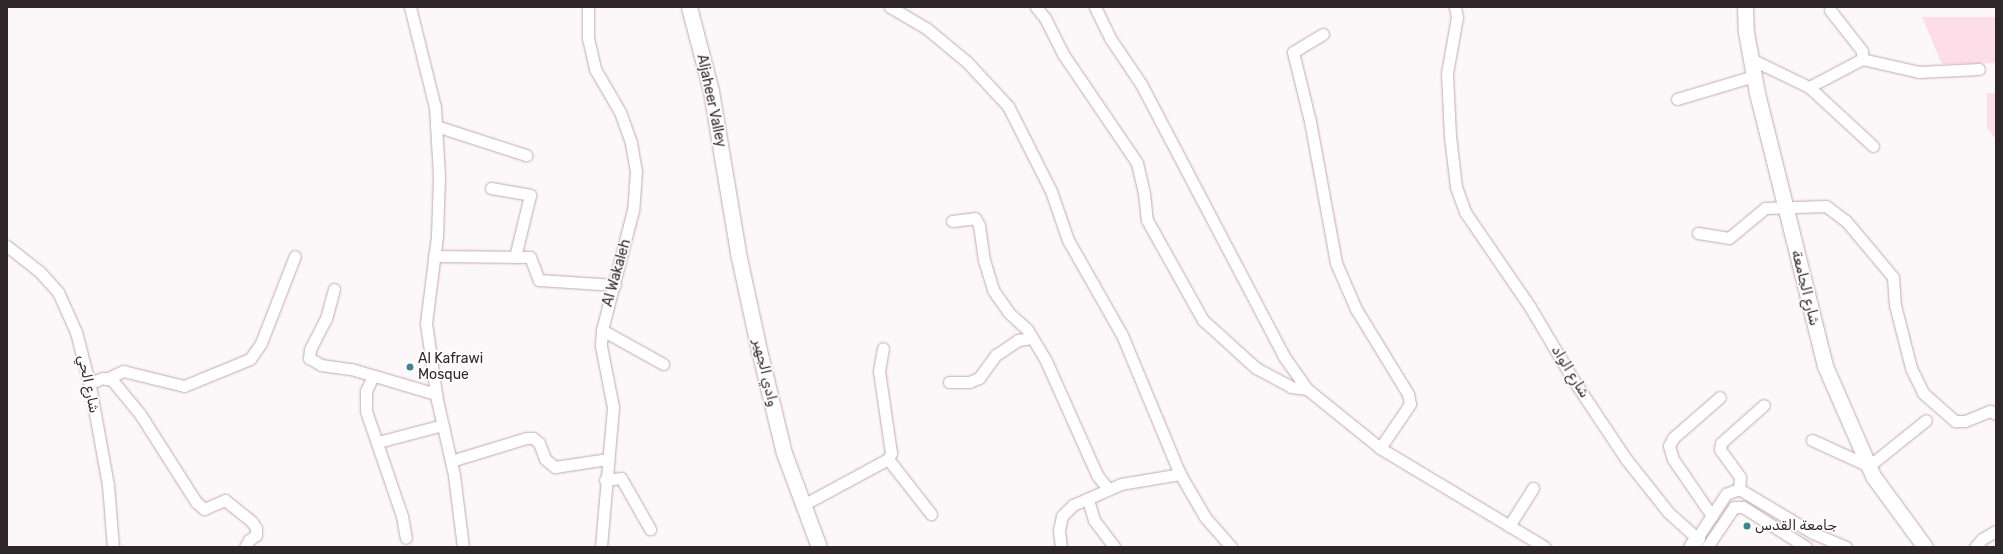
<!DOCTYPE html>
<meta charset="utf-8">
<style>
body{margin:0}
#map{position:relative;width:2003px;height:554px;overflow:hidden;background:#fcf7f9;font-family:Rubik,Vazirmatn,sans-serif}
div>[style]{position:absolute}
.green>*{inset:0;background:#fddde7}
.roads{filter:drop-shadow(0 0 1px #c1aab2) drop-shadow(0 0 1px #c1aab2)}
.street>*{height:11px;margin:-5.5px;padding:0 5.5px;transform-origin:5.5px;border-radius:5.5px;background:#fff}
.secondary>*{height:15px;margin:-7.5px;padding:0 7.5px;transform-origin:7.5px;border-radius:7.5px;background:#fff}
.dots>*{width:11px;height:11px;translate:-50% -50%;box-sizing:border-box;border:2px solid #fff;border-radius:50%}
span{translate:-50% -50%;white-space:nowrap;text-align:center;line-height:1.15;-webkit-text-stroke:3.5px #fff;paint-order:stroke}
.street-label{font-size:14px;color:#30272a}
.poi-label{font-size:14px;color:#30272a}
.left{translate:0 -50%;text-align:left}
.frame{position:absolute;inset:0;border:8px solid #30272a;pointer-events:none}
</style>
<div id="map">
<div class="green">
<div style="clip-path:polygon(1922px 17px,1996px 17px,1996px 63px,1942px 64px)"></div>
<div style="clip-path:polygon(1987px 93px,1996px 93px,1996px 139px,1987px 128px)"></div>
</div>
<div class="roads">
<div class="street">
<div style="left:410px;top:7px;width:103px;rotate:76deg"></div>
<div style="left:435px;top:107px;width:69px;rotate:86.7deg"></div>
<div style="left:439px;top:176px;width:60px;rotate:91.9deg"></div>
<div style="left:437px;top:236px;width:88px;rotate:97.2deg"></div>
<div style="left:426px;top:323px;width:78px;rotate:81.9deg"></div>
<div style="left:437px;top:400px;width:77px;rotate:77.2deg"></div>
<div style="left:454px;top:475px;width:73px;rotate:82.9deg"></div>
<div style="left:588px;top:7px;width:31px;rotate:90deg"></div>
<div style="left:588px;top:38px;width:32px;rotate:77deg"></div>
<div style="left:595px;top:69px;width:50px;rotate:59.8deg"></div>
<div style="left:620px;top:112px;width:33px;rotate:70deg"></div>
<div style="left:631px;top:143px;width:28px;rotate:80deg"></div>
<div style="left:636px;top:171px;width:39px;rotate:94deg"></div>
<div style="left:633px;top:210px;width:124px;rotate:104.5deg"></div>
<div style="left:602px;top:330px;width:16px;rotate:94deg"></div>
<div style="left:601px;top:346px;width:62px;rotate:78.9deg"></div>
<div style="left:613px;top:407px;width:141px;rotate:94.9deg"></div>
<div style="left:890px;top:7px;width:42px;rotate:30.3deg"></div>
<div style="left:926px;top:28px;width:53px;rotate:39.7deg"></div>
<div style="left:967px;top:62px;width:60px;rotate:47deg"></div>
<div style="left:1008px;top:106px;width:95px;rotate:63.2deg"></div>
<div style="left:1051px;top:191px;width:52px;rotate:70.9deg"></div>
<div style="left:1068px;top:240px;width:109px;rotate:60.4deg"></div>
<div style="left:1122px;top:335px;width:151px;rotate:67.4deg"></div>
<div style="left:1180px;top:474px;width:50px;rotate:59.8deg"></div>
<div style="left:1205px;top:517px;width:40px;rotate:49deg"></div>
<div style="left:1036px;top:7px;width:14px;rotate:51deg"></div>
<div style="left:1045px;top:18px;width:40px;rotate:63.4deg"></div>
<div style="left:1063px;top:54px;width:132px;rotate:55.8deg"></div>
<div style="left:1137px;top:163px;width:31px;rotate:77deg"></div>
<div style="left:1144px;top:193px;width:27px;rotate:84deg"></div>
<div style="left:1147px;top:220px;width:115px;rotate:60.8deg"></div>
<div style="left:1203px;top:320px;width:72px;rotate:42.2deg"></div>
<div style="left:1256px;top:368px;width:40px;rotate:28deg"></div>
<div style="left:1291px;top:387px;width:16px;rotate:7deg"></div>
<div style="left:1095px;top:7px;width:34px;rotate:64deg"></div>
<div style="left:1110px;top:38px;width:55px;rotate:56deg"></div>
<div style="left:1141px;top:84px;width:306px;rotate:62.3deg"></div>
<div style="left:1283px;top:355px;width:42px;rotate:54.8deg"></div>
<div style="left:1307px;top:389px;width:94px;rotate:38.9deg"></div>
<div style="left:1380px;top:448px;width:192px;rotate:31deg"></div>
<div style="left:1455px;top:7px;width:10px;rotate:79deg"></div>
<div style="left:1457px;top:17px;width:57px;rotate:100.1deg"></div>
<div style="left:1447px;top:73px;width:63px;rotate:87.3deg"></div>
<div style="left:1450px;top:136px;width:51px;rotate:83.3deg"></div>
<div style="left:1456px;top:187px;width:27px;rotate:70deg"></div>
<div style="left:1465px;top:212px;width:115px;rotate:55.6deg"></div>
<div style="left:1530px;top:307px;width:86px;rotate:59.3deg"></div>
<div style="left:1574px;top:381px;width:94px;rotate:56.3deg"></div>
<div style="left:1626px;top:459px;width:68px;rotate:51.6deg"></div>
<div style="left:1668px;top:512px;width:39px;rotate:42deg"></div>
<div style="left:1697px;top:538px;width:53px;rotate:-56.6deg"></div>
<div style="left:1726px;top:494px;width:14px;rotate:-21deg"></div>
<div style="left:1739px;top:489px;width:86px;rotate:30.7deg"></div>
<div style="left:1813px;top:533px;width:36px;rotate:23deg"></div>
<div style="left:1830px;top:10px;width:52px;rotate:52deg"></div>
<div style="left:1862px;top:51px;width:8px;rotate:90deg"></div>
<div style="left:1323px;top:34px;width:35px;rotate:149deg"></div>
<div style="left:1293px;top:52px;width:71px;rotate:76.2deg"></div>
<div style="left:1310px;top:121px;width:144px;rotate:79.6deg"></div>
<div style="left:1336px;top:263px;width:50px;rotate:66.5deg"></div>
<div style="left:1356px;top:309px;width:100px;rotate:58.5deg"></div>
<div style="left:1408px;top:394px;width:10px;rotate:79deg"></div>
<div style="left:1410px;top:404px;width:53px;rotate:124.3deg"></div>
<div style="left:1751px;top:59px;width:64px;rotate:25.8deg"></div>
<div style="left:1809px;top:87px;width:60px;rotate:-27.8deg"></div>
<div style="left:1862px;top:59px;width:58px;rotate:12.8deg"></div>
<div style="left:1919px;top:72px;width:60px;rotate:-2.9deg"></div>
<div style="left:1809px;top:87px;width:87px;rotate:42.7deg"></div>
<div style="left:1677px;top:99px;width:80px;rotate:-16.6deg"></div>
<div style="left:436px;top:126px;width:95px;rotate:17.9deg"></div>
<div style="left:491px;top:188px;width:40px;rotate:10deg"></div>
<div style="left:530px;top:195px;width:64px;rotate:103.6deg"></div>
<div style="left:952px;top:221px;width:23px;rotate:-7deg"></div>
<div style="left:975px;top:218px;width:8px;rotate:60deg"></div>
<div style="left:979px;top:225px;width:35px;rotate:82deg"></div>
<div style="left:984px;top:260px;width:31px;rotate:73deg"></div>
<div style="left:993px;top:290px;width:28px;rotate:55deg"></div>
<div style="left:1009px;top:313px;width:24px;rotate:42deg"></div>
<div style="left:1027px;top:329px;width:37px;rotate:59deg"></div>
<div style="left:1046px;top:361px;width:125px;rotate:65.9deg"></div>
<div style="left:1097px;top:475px;width:18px;rotate:52deg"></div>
<div style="left:1698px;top:233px;width:31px;rotate:9deg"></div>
<div style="left:1729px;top:238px;width:47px;rotate:-39.8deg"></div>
<div style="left:1765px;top:208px;width:61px;rotate:-1.9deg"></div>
<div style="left:1826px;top:206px;width:25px;rotate:37deg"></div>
<div style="left:1846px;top:221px;width:73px;rotate:50deg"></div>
<div style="left:1893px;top:277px;width:28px;rotate:86deg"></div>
<div style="left:1895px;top:305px;width:65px;rotate:75.7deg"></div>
<div style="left:1911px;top:368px;width:28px;rotate:64deg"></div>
<div style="left:1923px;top:393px;width:43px;rotate:41.2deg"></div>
<div style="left:1955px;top:421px;width:10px"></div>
<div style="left:1965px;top:421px;width:27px;rotate:-22deg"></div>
<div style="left:1990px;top:411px;width:7px;rotate:27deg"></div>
<div style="left:7px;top:246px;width:42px;rotate:38.2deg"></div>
<div style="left:40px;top:272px;width:27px;rotate:48deg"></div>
<div style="left:58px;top:292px;width:44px;rotate:65.8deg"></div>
<div style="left:76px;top:332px;width:56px;rotate:75.5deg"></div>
<div style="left:90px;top:386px;width:101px;rotate:79.7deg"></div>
<div style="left:108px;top:485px;width:62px;rotate:85.4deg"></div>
<div style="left:434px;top:256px;width:96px;rotate:0.6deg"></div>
<div style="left:530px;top:257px;width:25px;rotate:69deg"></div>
<div style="left:539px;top:280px;width:76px;rotate:3.8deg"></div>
<div style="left:334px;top:289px;width:30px;rotate:105deg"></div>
<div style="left:326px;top:318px;width:35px;rotate:117deg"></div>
<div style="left:310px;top:349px;width:9px;rotate:96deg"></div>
<div style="left:309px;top:358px;width:14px;rotate:30deg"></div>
<div style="left:321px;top:365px;width:30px;rotate:8deg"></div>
<div style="left:351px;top:369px;width:89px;rotate:16.4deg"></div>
<div style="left:602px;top:330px;width:70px;rotate:29.1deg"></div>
<div style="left:373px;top:376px;width:17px;rotate:115deg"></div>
<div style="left:366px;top:391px;width:20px;rotate:90deg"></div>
<div style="left:366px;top:411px;width:111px;rotate:71.1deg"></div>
<div style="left:402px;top:516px;width:22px;rotate:80deg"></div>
<div style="left:106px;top:379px;width:19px;rotate:-25deg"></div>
<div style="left:123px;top:371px;width:63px;rotate:13.8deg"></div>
<div style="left:184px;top:386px;width:71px;rotate:-22.2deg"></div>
<div style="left:250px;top:359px;width:19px;rotate:-55deg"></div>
<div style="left:261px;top:343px;width:93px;rotate:-68.7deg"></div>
<div style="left:949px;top:382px;width:20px"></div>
<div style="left:969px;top:382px;width:11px;rotate:-22deg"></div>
<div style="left:979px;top:378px;width:29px;rotate:-54deg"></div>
<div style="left:996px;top:355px;width:27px;rotate:-34deg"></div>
<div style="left:1018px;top:340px;width:14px;rotate:-8deg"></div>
<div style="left:90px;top:383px;width:14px;rotate:-21deg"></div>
<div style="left:103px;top:378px;width:9px;rotate:13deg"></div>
<div style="left:112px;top:380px;width:44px;rotate:50.5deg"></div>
<div style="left:140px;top:414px;width:104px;rotate:57.5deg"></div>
<div style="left:196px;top:502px;width:11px;rotate:41deg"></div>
<div style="left:204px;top:509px;width:23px;rotate:-23deg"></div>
<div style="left:225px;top:500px;width:35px;rotate:39deg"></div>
<div style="left:252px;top:522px;width:7px;rotate:56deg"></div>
<div style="left:256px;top:528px;width:7px;rotate:90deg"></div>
<div style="left:256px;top:535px;width:9px;rotate:144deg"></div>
<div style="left:249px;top:540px;width:8px;rotate:120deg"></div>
<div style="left:1812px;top:440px;width:63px;rotate:24.5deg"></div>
<div style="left:1869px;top:466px;width:73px;rotate:-38.9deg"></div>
<div style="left:378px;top:442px;width:67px;rotate:-14.7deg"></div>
<div style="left:888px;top:459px;width:70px;rotate:52deg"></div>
<div style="left:451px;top:461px;width:78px;rotate:-17deg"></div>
<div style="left:526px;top:438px;width:7px"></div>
<div style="left:533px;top:438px;width:8px;rotate:40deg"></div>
<div style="left:539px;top:443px;width:17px;rotate:69deg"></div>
<div style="left:545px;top:459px;width:13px;rotate:39deg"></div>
<div style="left:555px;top:467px;width:54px;rotate:-8.6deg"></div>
<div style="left:605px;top:480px;width:16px;rotate:-7deg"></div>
<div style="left:621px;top:478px;width:59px;rotate:60.4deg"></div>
<div style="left:1739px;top:489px;width:12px;rotate:-85deg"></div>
<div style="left:1740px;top:477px;width:34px;rotate:-126deg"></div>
<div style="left:1720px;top:449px;width:6px;rotate:-81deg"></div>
<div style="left:1721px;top:443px;width:57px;rotate:-41.5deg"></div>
<div style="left:1088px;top:500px;width:21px;rotate:73deg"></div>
<div style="left:1094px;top:520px;width:34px;rotate:53deg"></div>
<div style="left:803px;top:505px;width:97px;rotate:-28.4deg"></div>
<div style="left:888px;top:459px;width:7px;rotate:-63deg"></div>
<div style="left:891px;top:453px;width:83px;rotate:-98.3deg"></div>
<div style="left:879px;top:371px;width:23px;rotate:-80deg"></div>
<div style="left:1712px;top:516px;width:69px;rotate:-124.4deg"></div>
<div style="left:1673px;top:459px;width:14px;rotate:-107deg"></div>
<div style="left:1669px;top:446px;width:9px;rotate:-63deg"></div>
<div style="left:1673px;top:438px;width:62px;rotate:-41.1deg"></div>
<div style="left:1509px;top:526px;width:45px;rotate:-57.7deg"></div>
<div style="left:1061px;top:547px;width:17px;rotate:-97deg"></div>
<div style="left:1059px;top:530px;width:14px;rotate:-78deg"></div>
<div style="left:1062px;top:516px;width:16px;rotate:-45deg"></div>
<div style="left:1073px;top:505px;width:52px;rotate:-23.6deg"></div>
<div style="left:1121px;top:484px;width:60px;rotate:-9.6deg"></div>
<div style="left:1707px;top:547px;width:48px;rotate:-56deg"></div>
<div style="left:1734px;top:507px;width:9px"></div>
<div style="left:1743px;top:507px;width:75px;rotate:32.4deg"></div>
<div style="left:1975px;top:547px;width:11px;rotate:-49deg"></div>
<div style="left:1982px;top:539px;width:16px;rotate:-30deg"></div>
</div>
<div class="secondary">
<div style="left:689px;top:7px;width:87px;rotate:75.3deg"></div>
<div style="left:711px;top:91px;width:164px;rotate:80.5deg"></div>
<div style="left:738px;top:253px;width:99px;rotate:77.8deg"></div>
<div style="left:759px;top:350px;width:106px;rotate:76.4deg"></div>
<div style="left:784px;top:453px;width:100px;rotate:69.6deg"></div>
<div style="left:1745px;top:7px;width:25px;rotate:88deg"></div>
<div style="left:1746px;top:32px;width:62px;rotate:79.8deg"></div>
<div style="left:1757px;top:93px;width:281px;rotate:76deg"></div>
<div style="left:1825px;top:366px;width:120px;rotate:66.4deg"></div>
<div style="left:1873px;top:476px;width:88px;rotate:53.8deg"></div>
<div style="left:1691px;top:547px;width:11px;rotate:-56deg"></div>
</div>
</div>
<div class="dots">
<div style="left:410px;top:367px;background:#3f858f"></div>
<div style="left:1747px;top:526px;background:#3f858f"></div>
</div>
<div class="street-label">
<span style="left:711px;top:101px;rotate:78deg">Aljaheer Valley</span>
<span style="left:617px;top:273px;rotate:-74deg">Al Wakaleh</span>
<span style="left:1805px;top:288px;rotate:76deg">شارع الجامعة</span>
<span style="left:1570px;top:372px;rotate:58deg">شارع الواد</span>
<span style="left:765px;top:373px;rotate:77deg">وادي الجهير</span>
<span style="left:88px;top:384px;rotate:78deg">شارع الحي</span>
</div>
<div class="poi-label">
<span class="left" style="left:418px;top:367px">Al Kafrawi<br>Mosque</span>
<span class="left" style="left:1755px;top:526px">جامعة القدس</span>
</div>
<div class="frame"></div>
</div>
